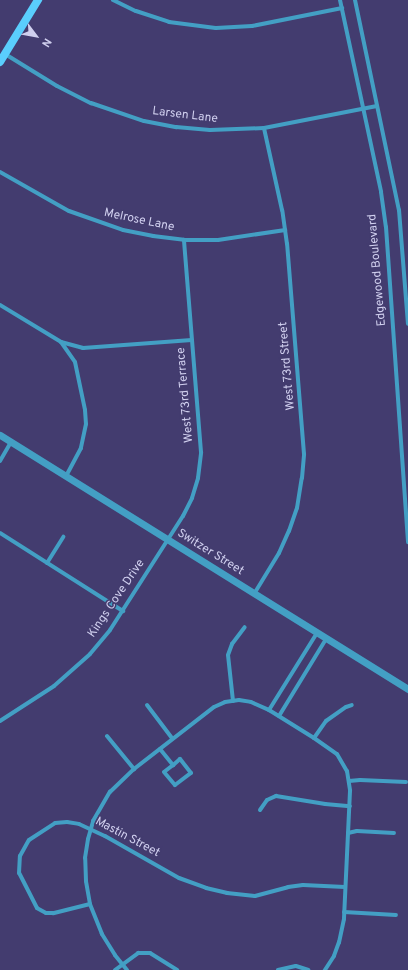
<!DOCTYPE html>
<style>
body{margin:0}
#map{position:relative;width:408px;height:970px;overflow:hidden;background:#433c6f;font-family:Overpass,sans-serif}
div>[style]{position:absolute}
.minor>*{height:4px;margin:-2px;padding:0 2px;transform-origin:2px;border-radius:2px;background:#439fc4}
.tertiary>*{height:7px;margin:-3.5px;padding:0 3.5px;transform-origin:3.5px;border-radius:3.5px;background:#439fc4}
.secondary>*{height:8px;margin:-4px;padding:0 4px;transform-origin:4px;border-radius:4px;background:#5acefd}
span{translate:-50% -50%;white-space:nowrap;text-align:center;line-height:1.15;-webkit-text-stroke:3px #433c6f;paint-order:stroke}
.street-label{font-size:12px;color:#d0cfee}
.north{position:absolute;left:16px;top:16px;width:40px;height:40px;-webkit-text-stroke:3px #433c6f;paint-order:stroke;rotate:122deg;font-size:11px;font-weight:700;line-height:16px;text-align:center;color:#d0cfee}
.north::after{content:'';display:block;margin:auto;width:14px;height:18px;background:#d0cfee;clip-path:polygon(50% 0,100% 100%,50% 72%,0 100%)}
</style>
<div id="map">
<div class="minor">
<div style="left:113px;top:0;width:25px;rotate:26deg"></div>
<div style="left:136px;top:11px;width:35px;rotate:18deg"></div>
<div style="left:169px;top:22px;width:47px;rotate:7.3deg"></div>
<div style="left:216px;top:28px;width:36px;rotate:-3deg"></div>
<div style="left:252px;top:26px;width:92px;rotate:-11.3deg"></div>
<div style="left:340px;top:0;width:196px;rotate:77.9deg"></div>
<div style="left:381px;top:192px;width:35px;rotate:82deg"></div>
<div style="left:386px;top:227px;width:316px;rotate:86deg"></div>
<div style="left:355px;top:0;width:215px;rotate:78.2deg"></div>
<div style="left:399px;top:210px;width:114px;rotate:85.5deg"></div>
<div style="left:5px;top:54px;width:61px;rotate:31.6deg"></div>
<div style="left:57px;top:86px;width:38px;rotate:27deg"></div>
<div style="left:91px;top:103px;width:56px;rotate:18.8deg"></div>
<div style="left:144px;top:121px;width:33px;rotate:11deg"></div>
<div style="left:176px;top:127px;width:34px;rotate:5deg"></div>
<div style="left:210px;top:130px;width:54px;rotate:-2.1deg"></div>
<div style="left:264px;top:128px;width:115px;rotate:-11deg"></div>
<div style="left:0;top:172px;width:79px;rotate:29.5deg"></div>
<div style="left:69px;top:211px;width:57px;rotate:19.4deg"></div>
<div style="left:123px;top:230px;width:31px;rotate:11deg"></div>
<div style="left:153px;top:236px;width:31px;rotate:7deg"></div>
<div style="left:184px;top:240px;width:34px"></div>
<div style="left:218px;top:240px;width:68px;rotate:-8.5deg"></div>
<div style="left:0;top:305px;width:71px;rotate:31.2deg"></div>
<div style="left:61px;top:342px;width:23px;rotate:15deg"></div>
<div style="left:83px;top:348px;width:109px;rotate:-4.2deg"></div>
<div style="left:61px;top:342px;width:24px;rotate:55deg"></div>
<div style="left:75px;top:362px;width:49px;rotate:78.2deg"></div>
<div style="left:85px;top:410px;width:14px;rotate:86deg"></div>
<div style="left:86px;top:424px;width:25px;rotate:102deg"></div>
<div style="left:81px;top:448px;width:32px;rotate:118deg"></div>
<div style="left:0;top:461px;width:22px;rotate:-60deg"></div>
<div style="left:0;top:533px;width:146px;rotate:32.4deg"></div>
<div style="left:47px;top:563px;width:31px;rotate:-58deg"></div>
<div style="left:254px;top:594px;width:48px;rotate:-58.6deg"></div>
<div style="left:279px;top:553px;width:24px;rotate:-66deg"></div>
<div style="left:289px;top:531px;width:24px;rotate:-71deg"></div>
<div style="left:297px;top:508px;width:30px;rotate:-81deg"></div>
<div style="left:302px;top:478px;width:24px;rotate:-85deg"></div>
<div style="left:304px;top:454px;width:211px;rotate:-94.6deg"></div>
<div style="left:287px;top:244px;width:34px;rotate:-98deg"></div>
<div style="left:282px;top:210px;width:84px;rotate:-102.4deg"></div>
<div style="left:233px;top:701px;width:46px;rotate:-96.2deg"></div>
<div style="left:228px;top:655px;width:12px;rotate:-70deg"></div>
<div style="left:232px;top:644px;width:21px;rotate:-53deg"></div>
<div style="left:147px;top:705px;width:41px;rotate:52.9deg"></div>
<div style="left:269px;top:710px;width:91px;rotate:-58.1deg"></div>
<div style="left:279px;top:716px;width:90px;rotate:-58.6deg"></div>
<div style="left:0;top:721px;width:64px;rotate:-32.9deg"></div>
<div style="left:54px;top:686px;width:48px;rotate:-41.6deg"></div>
<div style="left:90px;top:654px;width:31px;rotate:-50deg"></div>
<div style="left:110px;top:630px;width:135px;rotate:-57.4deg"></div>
<div style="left:183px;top:516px;width:20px;rotate:-63deg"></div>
<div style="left:192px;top:498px;width:21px;rotate:-73deg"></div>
<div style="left:198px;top:478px;width:26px;rotate:-83deg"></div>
<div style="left:201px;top:452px;width:213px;rotate:-94.6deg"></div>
<div style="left:107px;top:736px;width:43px;rotate:50.7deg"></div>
<div style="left:314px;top:738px;width:21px;rotate:-55deg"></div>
<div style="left:326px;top:721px;width:24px;rotate:-35deg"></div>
<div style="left:346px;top:707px;width:6px;rotate:-18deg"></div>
<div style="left:160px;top:749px;width:21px;rotate:51deg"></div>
<div style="left:173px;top:765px;width:11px;rotate:142deg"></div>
<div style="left:164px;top:772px;width:17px;rotate:50deg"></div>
<div style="left:175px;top:785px;width:20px;rotate:-37deg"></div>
<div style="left:191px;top:773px;width:18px;rotate:-128deg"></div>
<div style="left:180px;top:759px;width:9px;rotate:139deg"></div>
<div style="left:349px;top:781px;width:11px;rotate:-5deg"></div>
<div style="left:360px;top:780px;width:46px;rotate:2.5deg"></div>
<div style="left:260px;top:810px;width:12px;rotate:-55deg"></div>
<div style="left:267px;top:800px;width:10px;rotate:-24deg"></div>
<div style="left:276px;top:796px;width:50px;rotate:9.3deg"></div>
<div style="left:325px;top:804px;width:25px;rotate:5deg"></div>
<div style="left:348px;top:833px;width:9px;rotate:-13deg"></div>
<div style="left:357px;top:831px;width:37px;rotate:3deg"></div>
<div style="left:90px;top:904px;width:38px;rotate:166deg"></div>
<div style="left:53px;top:913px;width:7px;rotate:180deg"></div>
<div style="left:46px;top:913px;width:10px;rotate:-151deg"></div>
<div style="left:37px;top:908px;width:39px;rotate:-117deg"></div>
<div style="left:19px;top:873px;width:17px;rotate:-87deg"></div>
<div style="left:20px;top:856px;width:18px;rotate:-61deg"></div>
<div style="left:29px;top:840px;width:31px;rotate:-33deg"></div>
<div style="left:55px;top:823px;width:12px;rotate:-5deg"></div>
<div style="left:67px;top:822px;width:12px;rotate:9deg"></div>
<div style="left:79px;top:824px;width:29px;rotate:25deg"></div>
<div style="left:105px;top:836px;width:85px;rotate:29.6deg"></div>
<div style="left:179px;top:878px;width:29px;rotate:20deg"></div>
<div style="left:206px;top:888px;width:22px;rotate:13deg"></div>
<div style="left:227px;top:893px;width:28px;rotate:6deg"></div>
<div style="left:255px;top:896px;width:34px;rotate:-15deg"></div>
<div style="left:288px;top:887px;width:15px;rotate:-8deg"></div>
<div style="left:303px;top:885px;width:42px;rotate:2.7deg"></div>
<div style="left:344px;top:912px;width:52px;rotate:3.3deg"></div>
<div style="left:115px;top:970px;width:29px;rotate:-36deg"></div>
<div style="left:138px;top:953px;width:12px"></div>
<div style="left:150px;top:953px;width:32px;rotate:32deg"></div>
<div style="left:127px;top:970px;width:19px;rotate:-129deg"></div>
<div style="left:115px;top:955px;width:25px;rotate:-122deg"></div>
<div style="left:102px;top:934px;width:32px;rotate:-112deg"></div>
<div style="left:90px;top:904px;width:23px;rotate:-100deg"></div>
<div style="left:86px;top:881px;width:23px;rotate:-92deg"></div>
<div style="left:85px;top:858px;width:19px;rotate:-81deg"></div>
<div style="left:88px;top:839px;width:19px;rotate:-74deg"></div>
<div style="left:93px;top:821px;width:34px;rotate:-60deg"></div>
<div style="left:110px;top:792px;width:33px;rotate:-44deg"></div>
<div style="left:134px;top:769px;width:101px;rotate:-37.8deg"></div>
<div style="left:214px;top:707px;width:12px;rotate:-24deg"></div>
<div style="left:225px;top:702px;width:14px;rotate:-8deg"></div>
<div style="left:239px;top:700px;width:12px;rotate:9deg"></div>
<div style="left:251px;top:702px;width:20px;rotate:24deg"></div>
<div style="left:269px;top:710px;width:53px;rotate:31.9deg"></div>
<div style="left:314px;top:738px;width:28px;rotate:35deg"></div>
<div style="left:337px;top:754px;width:20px;rotate:60deg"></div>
<div style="left:347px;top:771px;width:20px;rotate:81deg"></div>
<div style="left:350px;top:791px;width:128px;rotate:92.7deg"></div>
<div style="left:344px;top:919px;width:24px;rotate:102deg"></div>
<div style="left:339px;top:942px;width:15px;rotate:110deg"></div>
<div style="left:334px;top:956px;width:17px;rotate:123deg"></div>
<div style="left:278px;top:970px;width:18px;rotate:-13deg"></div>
<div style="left:296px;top:966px;width:13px;rotate:18deg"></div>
</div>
<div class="tertiary">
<div style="left:0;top:435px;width:481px;rotate:31.9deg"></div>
</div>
<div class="secondary">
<div style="left:0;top:62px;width:73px;rotate:-58.5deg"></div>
</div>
<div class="street-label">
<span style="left:185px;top:116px;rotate:7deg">Larsen Lane</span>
<span style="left:139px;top:221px;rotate:12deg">Melrose Lane</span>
<span style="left:378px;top:270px;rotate:-95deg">Edgewood Boulevard</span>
<span style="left:288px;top:366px;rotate:-95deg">West 73rd Street</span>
<span style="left:186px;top:395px;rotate:-95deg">West 73rd Terrace</span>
<span style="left:210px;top:553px;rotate:32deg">Switzer Street</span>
<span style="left:117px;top:599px;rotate:-56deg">Kings Cove Drive</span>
<span style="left:127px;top:838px;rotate:28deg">Mastin Street</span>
</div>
<div class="north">N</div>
</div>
